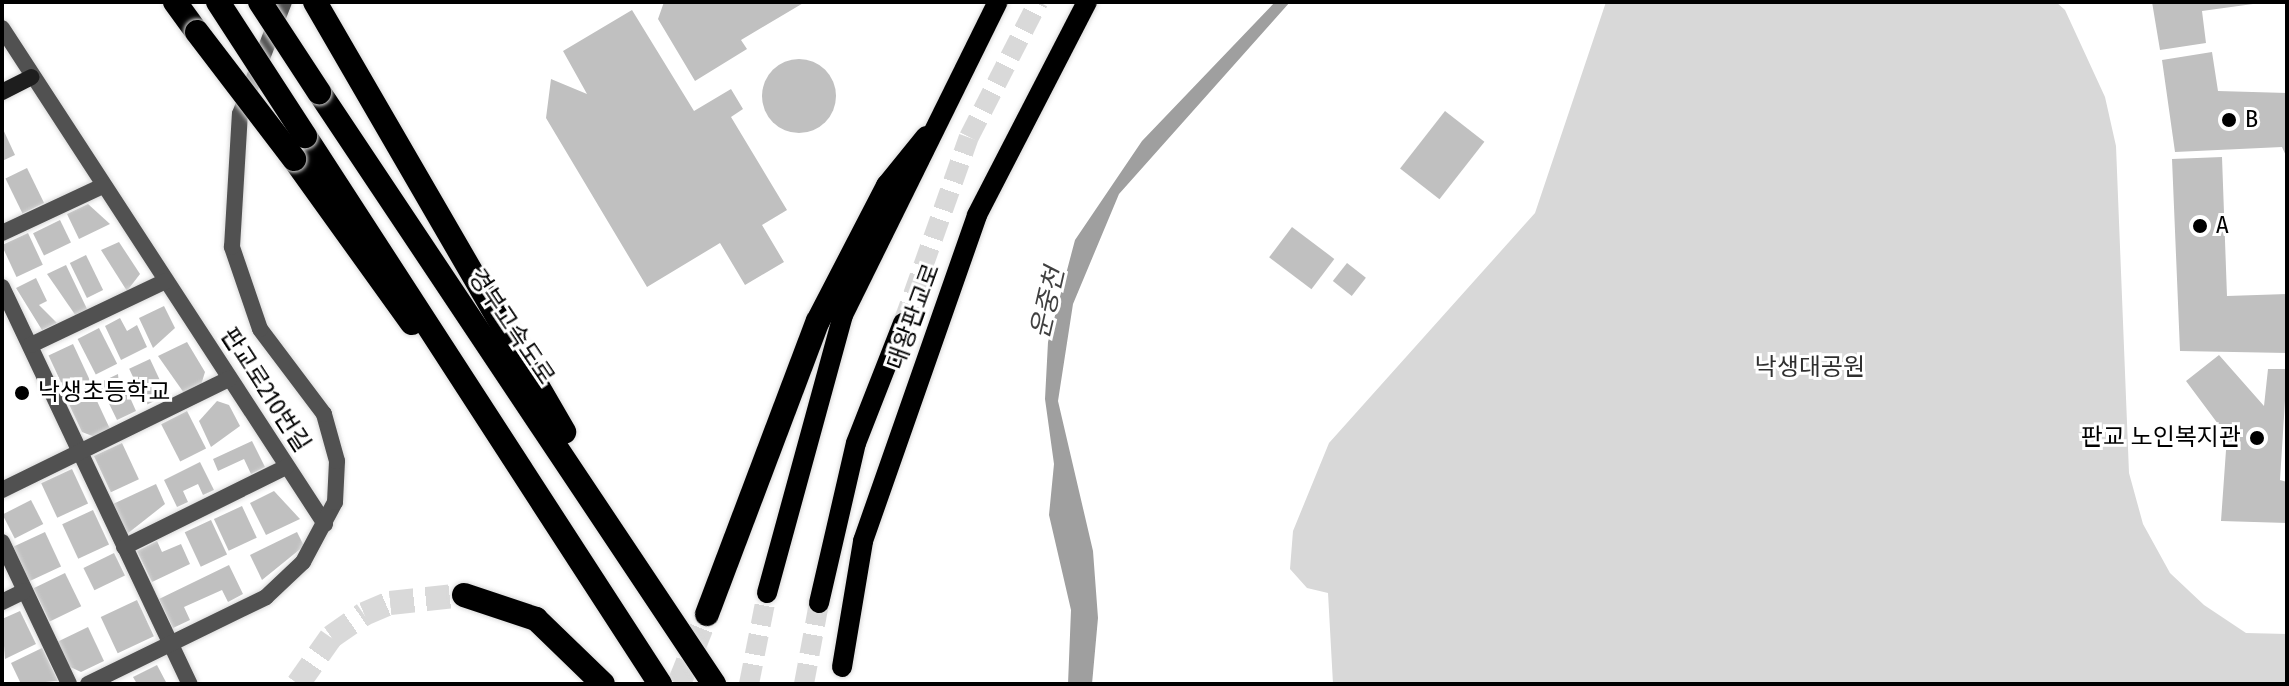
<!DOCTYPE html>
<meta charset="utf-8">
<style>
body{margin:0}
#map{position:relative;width:2289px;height:686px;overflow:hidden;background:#fff;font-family:"Fira Sans Condensed","Noto Sans KR",sans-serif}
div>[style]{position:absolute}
.green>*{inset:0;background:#d8d8d8}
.water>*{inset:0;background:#9f9f9f}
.building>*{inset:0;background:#c0c0c0;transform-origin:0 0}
.round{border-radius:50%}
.primary-tunnel>*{height:20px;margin-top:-10px;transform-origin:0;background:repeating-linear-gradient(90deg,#d9d9d9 0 20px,transparent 0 30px)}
.highway-tunnel>*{height:24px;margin-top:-12px;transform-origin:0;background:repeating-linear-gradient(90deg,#d9d9d9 0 24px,transparent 0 36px)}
.roads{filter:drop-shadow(0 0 2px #dbdbdb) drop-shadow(0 0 2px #dbdbdb)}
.street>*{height:16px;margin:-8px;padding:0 8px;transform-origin:8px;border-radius:8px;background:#515151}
.secondary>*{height:16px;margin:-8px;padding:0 8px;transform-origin:8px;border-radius:8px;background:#1e1e1e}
.primary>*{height:20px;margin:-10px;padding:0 10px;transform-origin:10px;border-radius:10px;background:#000}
.highway>*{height:24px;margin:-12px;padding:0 12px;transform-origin:12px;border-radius:12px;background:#000}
.bridges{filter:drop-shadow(0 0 2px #dbdbdb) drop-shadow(0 0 2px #dbdbdb)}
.highway-bridge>*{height:24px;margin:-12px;padding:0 12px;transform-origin:12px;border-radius:12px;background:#000}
.dots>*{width:22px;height:22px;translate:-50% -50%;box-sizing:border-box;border:4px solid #fff;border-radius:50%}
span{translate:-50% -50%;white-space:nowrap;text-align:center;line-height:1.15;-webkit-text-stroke:6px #fff;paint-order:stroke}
.poi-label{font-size:24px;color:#000}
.left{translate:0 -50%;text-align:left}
.right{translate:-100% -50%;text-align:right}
.street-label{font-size:24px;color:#000}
.park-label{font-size:24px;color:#2f2f2f}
.water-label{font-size:26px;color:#404040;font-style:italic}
.frame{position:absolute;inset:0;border:4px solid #000;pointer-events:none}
</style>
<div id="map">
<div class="green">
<div style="clip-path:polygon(1606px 2px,2056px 2px,2065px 10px,2105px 97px,2116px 146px,2129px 473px,2143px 524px,2170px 573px,2204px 605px,2246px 633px,2287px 634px,2287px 684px,1333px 684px,1328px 593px,1307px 588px,1290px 569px,1293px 531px,1329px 443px,1535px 213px)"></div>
</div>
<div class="water">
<div style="clip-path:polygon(1275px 2px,1290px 2px,1119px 194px,1073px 304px,1058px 401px,1093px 551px,1098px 618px,1092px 684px,1068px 684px,1071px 610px,1049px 515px,1054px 464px,1045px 399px,1048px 342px,1075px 240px,1142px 141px)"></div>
</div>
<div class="building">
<div style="clip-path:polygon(664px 2px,805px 2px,741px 40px,747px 49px,695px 81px,658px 19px)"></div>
<div style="clip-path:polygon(2152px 2px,2253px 2px,2253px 4px,2202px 11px,2206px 43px,2160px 50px)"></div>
<div style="clip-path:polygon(632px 10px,694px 111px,731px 89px,743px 109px,731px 117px,787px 210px,762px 225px,784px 262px,745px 285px,720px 243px,647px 287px,546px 118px,551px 79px,587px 94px,563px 51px)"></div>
<div style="clip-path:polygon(2212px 52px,2218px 91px,2287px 93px,2287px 158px,2282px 147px,2175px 152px,2162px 60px)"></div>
<div class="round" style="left:762px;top:59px;width:74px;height:74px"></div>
<div style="left:1445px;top:111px;width:50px;height:73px;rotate:38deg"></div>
<div style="clip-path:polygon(2px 127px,15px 155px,2px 161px)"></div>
<div style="clip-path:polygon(2222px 157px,2227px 296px,2287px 294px,2287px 353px,2180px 351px,2172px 159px)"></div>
<div style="left:27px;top:168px;width:39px;height:24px;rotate:64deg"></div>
<div style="clip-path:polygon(88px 204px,110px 224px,79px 239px,67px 214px)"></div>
<div style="left:60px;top:220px;width:25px;height:30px;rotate:64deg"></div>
<div style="left:1292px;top:227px;width:53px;height:38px;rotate:37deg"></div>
<div style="left:28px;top:233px;width:35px;height:29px;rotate:65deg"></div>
<div style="clip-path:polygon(119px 242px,140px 274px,127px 291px,101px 250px)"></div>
<div style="left:86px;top:255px;width:39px;height:18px;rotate:64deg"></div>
<div style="left:1347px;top:263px;width:24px;height:23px;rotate:38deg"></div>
<div style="clip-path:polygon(66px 265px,88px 311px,76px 316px,47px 274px)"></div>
<div style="clip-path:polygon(36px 278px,47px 301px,39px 305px,57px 323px,42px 330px,16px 288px)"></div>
<div style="clip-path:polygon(164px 306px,175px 328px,153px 348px,139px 318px)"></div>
<div style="clip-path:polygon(120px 318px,127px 331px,137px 325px,147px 347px,121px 360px,105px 326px)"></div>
<div style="left:99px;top:328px;width:40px;height:24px;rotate:63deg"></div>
<div style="clip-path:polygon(187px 342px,205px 372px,201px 385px,184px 393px,158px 356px)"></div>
<div style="left:73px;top:344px;width:40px;height:27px;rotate:65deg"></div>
<div style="clip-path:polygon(2219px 355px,2264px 406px,2268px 369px,2287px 369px,2280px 480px,2287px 482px,2287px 523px,2221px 521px,2227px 436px,2186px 381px)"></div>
<div style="left:150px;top:359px;width:40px;height:23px;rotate:65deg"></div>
<div style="clip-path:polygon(118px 374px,120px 396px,128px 393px,136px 411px,117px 420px,99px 383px)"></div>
<div style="clip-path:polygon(90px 386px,110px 429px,95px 437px,82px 432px,66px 398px)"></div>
<div style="clip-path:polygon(217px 401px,229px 405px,240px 426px,211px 447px,199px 421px)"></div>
<div style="left:187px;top:411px;width:42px;height:29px;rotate:63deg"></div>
<div style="clip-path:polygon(252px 441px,265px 467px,251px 474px,244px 459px,218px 471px,213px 459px)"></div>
<div style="left:122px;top:443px;width:40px;height:31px;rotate:65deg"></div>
<div style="clip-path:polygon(200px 462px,214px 490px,203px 495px,198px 484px,183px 491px,188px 502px,177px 507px,164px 480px)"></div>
<div style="left:72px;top:469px;width:38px;height:34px;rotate:65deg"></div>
<div style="clip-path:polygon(156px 484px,165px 504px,127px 534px,113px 504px)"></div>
<div style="clip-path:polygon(274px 491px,300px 519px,266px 535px,250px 503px)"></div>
<div style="left:31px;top:500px;width:27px;height:32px;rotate:63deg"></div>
<div style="left:242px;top:506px;width:35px;height:31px;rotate:65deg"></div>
<div style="left:93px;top:510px;width:38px;height:34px;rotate:65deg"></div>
<div style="left:211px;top:520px;width:38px;height:29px;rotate:65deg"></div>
<div style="left:45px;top:532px;width:38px;height:35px;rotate:65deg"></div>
<div style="clip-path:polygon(297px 532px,304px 546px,262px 580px,250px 555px)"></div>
<div style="clip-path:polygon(157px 541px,162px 552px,181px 544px,190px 564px,152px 582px,137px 551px)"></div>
<div style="left:114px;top:553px;width:25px;height:34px;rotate:64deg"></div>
<div style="clip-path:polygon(229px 565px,243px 594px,228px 602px,222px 590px,184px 607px,190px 620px,173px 628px,159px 599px)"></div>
<div style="left:65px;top:573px;width:37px;height:35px;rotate:64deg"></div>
<div style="left:137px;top:600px;width:40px;height:40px;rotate:65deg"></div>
<div style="clip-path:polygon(20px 611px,36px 644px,5px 659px,2px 619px)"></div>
<div style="clip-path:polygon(88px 627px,104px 661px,81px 672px,68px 666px,57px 642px)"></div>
<div style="clip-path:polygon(42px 648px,58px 681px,21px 684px,11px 663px)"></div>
<div style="clip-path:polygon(157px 665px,167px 684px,137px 684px,133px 677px)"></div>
</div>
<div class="primary-tunnel">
<div style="left:903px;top:323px;width:197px;rotate:-70.5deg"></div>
<div style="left:969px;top:137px;width:152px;rotate:-62.9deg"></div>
<div style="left:749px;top:684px;width:93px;rotate:-78.8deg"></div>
<div style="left:804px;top:684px;width:82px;rotate:-79.5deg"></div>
</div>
<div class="highway-tunnel">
<div style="left:298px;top:684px;width:57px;rotate:-54.9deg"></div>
<div style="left:331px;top:637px;width:40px;rotate:-34.9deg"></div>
<div style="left:364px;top:614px;width:28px;rotate:-23deg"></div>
<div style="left:390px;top:603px;width:74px;rotate:-6.2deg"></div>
<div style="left:679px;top:684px;width:75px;rotate:-68.2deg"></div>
</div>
<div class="roads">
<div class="street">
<div style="left:2px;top:28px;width:592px;rotate:56.93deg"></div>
<div style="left:2px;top:233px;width:111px;rotate:-25deg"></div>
<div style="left:2px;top:287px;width:439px;rotate:64.7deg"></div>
<div style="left:31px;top:345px;width:149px;rotate:-25.4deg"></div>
<div style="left:2px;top:490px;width:253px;rotate:-26.1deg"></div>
<div style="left:2px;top:542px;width:157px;rotate:64.7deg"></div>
<div style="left:124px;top:547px;width:181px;rotate:-26.3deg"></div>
<div style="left:2px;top:602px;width:25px;rotate:-26deg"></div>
<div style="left:88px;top:684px;width:198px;rotate:-26deg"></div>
<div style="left:266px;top:597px;width:51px;rotate:-43.4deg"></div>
<div style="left:303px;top:562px;width:68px;rotate:-61.9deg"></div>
<div style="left:335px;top:502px;width:41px;rotate:-87.2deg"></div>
<div style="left:337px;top:461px;width:49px;rotate:-105.5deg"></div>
<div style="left:324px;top:414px;width:106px;rotate:-127deg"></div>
<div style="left:260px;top:329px;width:87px;rotate:-108.9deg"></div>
<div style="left:232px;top:247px;width:133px;rotate:-86.6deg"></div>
<div style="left:240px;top:114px;width:120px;rotate:-68.6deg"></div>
</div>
<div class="secondary">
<div style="left:2px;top:92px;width:33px;rotate:-27deg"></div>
</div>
<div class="primary">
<div style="left:767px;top:593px;width:288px;rotate:-74.7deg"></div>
<div style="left:843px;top:315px;width:349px;rotate:-63.7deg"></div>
<div style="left:819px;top:603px;width:164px;rotate:-77deg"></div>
<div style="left:856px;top:443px;width:129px;rotate:-68.6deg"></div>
<div style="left:842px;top:667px;width:128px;rotate:-80.5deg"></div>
<div style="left:863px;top:541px;width:345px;rotate:-70.7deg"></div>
<div style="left:977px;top:215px;width:240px;rotate:-62.7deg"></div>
</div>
<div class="highway">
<div style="left:175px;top:2px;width:37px;rotate:54deg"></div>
<div style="left:315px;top:2px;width:497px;rotate:59.9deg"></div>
<div style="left:319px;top:92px;width:712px;rotate:56.29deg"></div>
<div style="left:305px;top:136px;width:653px;rotate:57.06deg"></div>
<div style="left:294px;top:159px;width:202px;rotate:54.3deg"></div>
<div style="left:464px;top:595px;width:76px;rotate:18.4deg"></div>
<div style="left:536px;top:619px;width:93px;rotate:44.1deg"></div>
<div style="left:707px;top:614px;width:313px;rotate:-69.3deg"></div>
<div style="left:818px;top:321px;width:152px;rotate:-62.6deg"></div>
<div style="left:888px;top:186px;width:62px;rotate:-50.9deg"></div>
</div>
</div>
<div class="bridges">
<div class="highway-bridge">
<div style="left:218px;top:2px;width:160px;rotate:57deg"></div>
<div style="left:260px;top:2px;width:108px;rotate:56.8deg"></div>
<div style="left:197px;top:32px;width:160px;rotate:52.6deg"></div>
</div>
</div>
<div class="dots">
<div style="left:2229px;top:120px;background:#000"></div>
<div style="left:2200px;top:226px;background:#000"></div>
<div style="left:22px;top:393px;background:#000"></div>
<div style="left:2257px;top:438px;background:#000"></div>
</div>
<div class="poi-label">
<span class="left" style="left:2245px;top:120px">B</span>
<span class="left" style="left:2216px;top:226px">A</span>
<span class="left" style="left:38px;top:393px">낙생초등학교</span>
<span class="right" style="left:2241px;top:438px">판교 노인복지관</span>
</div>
<div class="street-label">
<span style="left:914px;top:317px;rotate:-70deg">대왕판교로</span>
<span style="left:511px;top:327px;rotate:56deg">경부고속도로</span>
<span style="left:265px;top:390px;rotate:57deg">판교로210번길</span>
</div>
<div class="park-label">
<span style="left:1810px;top:368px">낙생대공원</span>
</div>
<div class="water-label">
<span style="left:1048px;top:303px;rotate:-77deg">운중천</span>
</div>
<div class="frame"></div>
</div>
